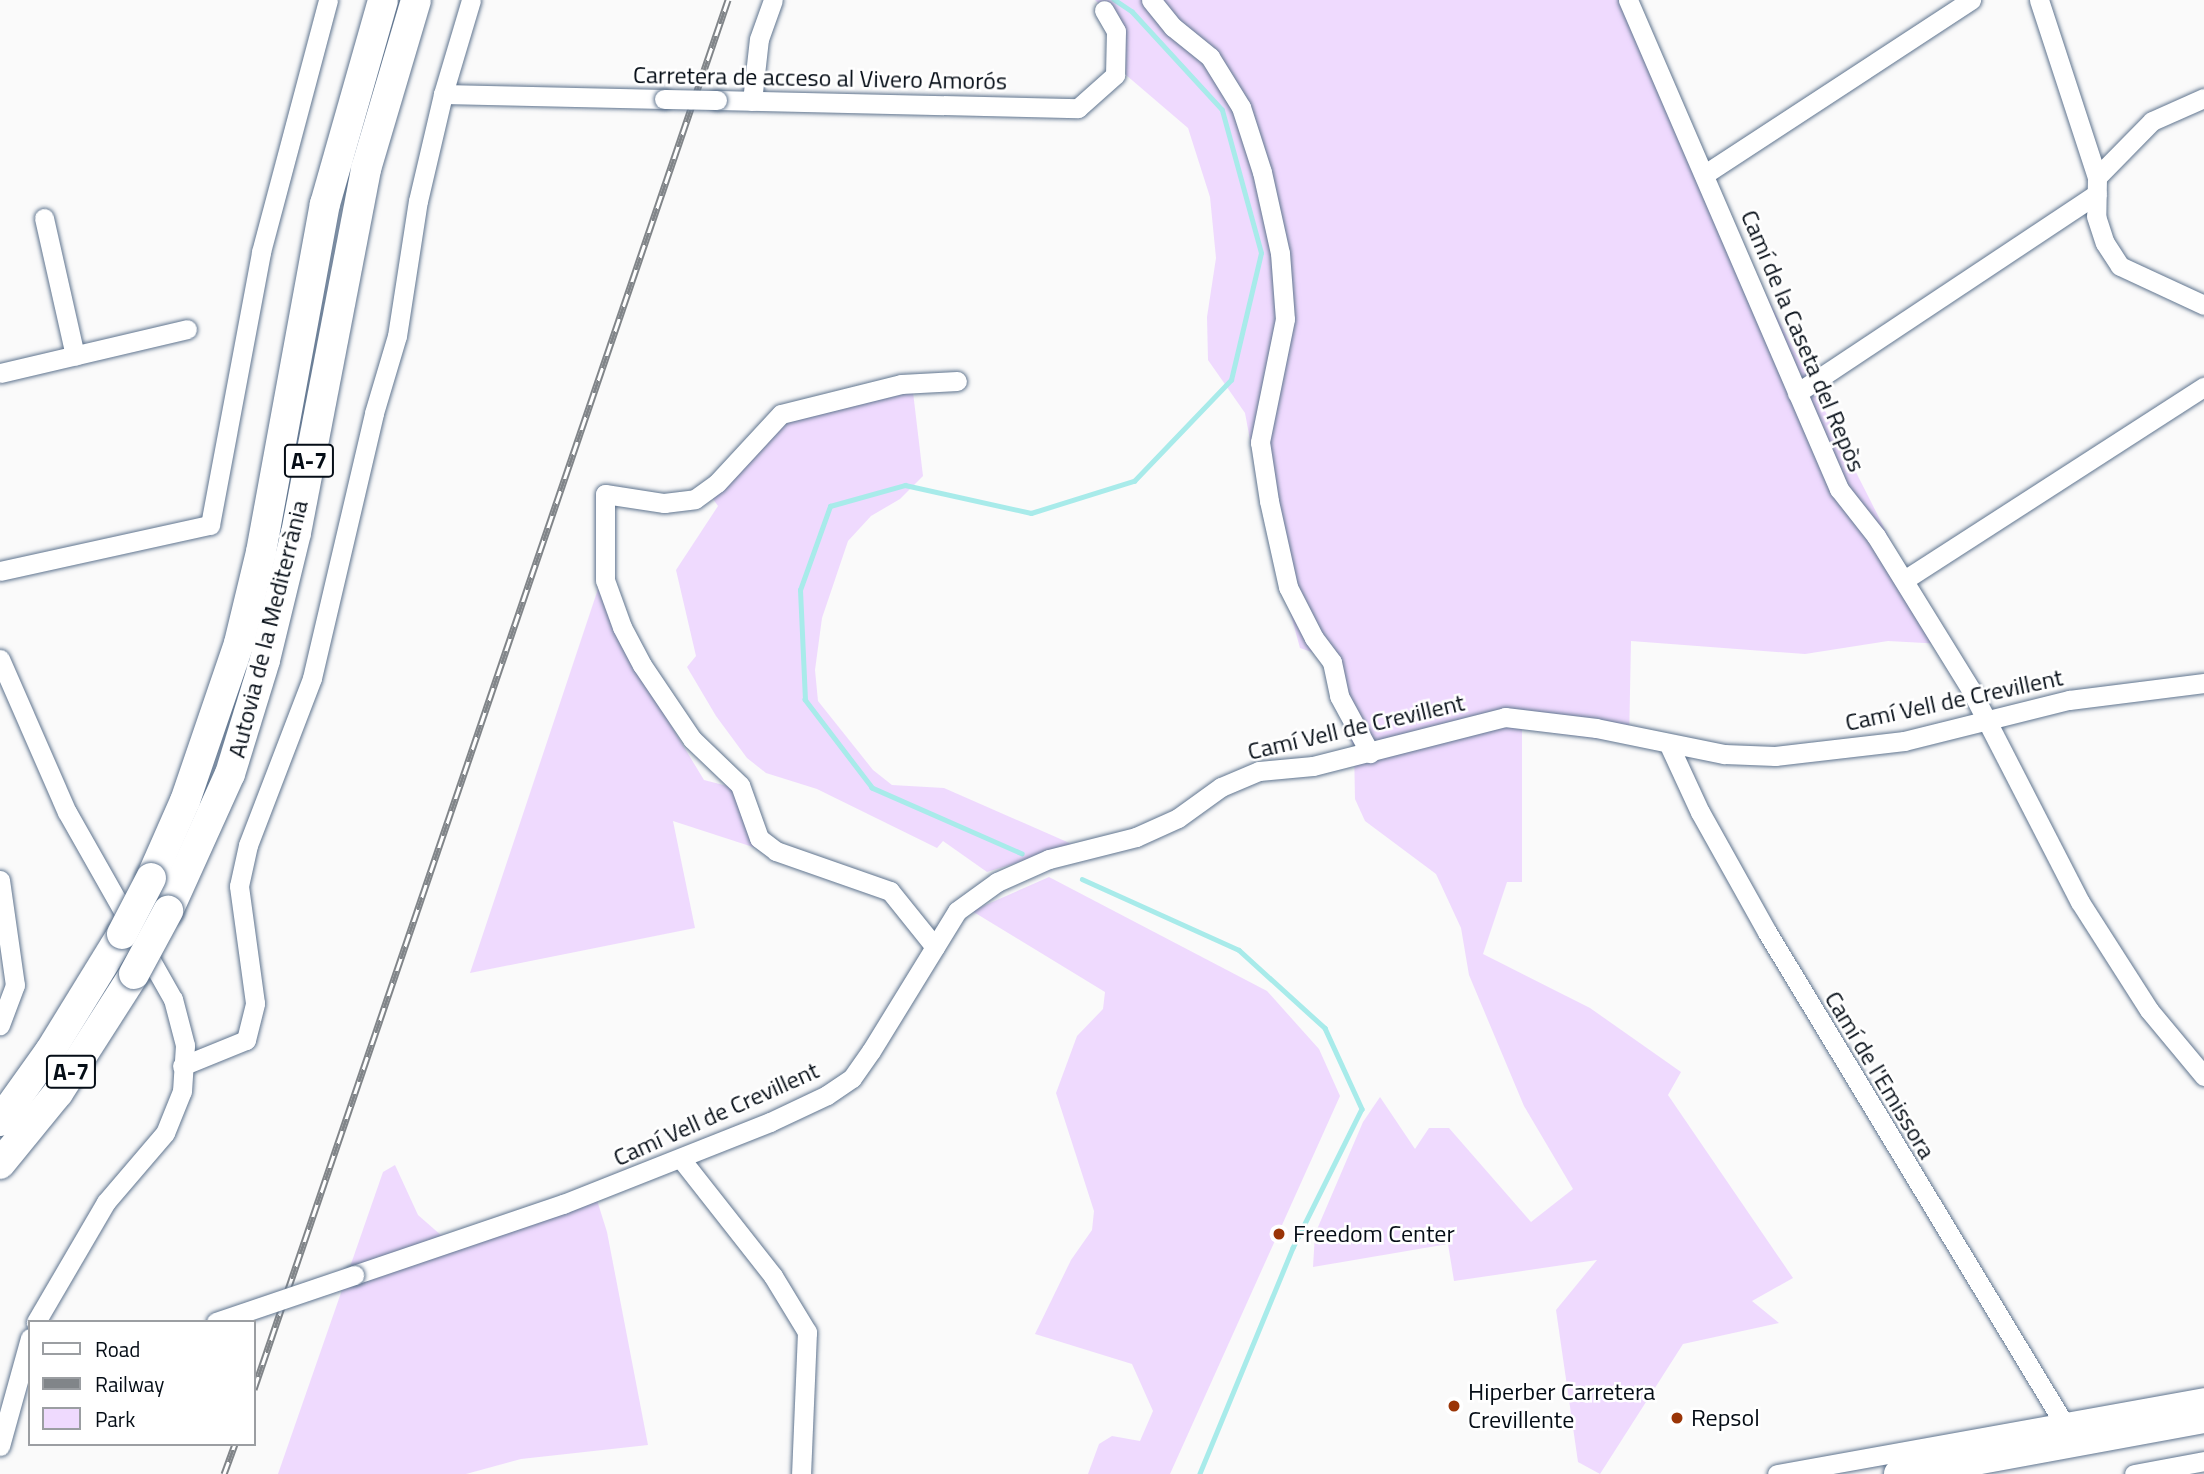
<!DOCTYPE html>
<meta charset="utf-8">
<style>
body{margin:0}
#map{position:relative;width:2204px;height:1474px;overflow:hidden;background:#fafafa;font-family:"Titillium Web",sans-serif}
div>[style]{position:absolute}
.green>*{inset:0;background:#efdafe}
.stream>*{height:4.5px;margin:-2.25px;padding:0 2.25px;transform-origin:2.25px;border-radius:2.25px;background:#a8ebea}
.roads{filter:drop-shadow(0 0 2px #60758f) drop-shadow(0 0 2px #60758f)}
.minor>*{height:19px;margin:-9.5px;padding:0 9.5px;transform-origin:9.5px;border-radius:9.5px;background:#fff}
.highway>*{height:30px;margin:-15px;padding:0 15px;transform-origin:15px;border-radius:15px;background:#fff}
.rail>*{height:7px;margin-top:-3.5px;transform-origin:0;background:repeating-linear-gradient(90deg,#fff 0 13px,#818589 0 26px);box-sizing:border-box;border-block:2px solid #818589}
.bridges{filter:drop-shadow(0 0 2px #60758f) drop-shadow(0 0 2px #60758f)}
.minor-bridge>*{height:19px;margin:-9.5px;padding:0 9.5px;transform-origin:9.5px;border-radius:9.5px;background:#fff}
.highway-bridge>*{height:30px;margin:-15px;padding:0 15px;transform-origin:15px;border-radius:15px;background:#fff}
.dots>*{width:19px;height:19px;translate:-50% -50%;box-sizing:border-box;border:4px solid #fff;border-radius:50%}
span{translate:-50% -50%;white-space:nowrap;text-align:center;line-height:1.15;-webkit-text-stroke:5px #fff;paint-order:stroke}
.shield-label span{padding:2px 5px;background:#fff;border:2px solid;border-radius:5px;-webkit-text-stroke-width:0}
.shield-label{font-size:23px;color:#050d16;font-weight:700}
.street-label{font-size:24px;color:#050d16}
.poi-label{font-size:24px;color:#050d16}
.left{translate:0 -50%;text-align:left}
.legend{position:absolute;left:28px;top:1320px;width:228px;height:126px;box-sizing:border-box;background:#fff;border:2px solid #9b9ea2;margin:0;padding:9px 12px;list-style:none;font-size:21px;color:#050d16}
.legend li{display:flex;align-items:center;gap:14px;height:35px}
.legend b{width:35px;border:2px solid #9b9ea2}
</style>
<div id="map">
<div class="green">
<div style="clip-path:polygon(1095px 0,1628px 0,1705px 174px,1943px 644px,1888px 641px,1805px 654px,1631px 641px,1629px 743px,1522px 729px,1522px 882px,1507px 882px,1483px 954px,1590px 1008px,1681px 1072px,1668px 1095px,1793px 1278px,1752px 1301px,1779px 1323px,1683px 1344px,1600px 1474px,1578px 1462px,1556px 1310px,1597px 1260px,1454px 1281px,1448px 1244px,1313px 1267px,1315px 1234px,1363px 1122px,1380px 1097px,1415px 1149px,1429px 1128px,1449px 1128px,1531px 1222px,1573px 1189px,1524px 1106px,1469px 975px,1461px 928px,1436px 874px,1365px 821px,1355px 799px,1354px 748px,1320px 655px,1300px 648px,1265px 520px,1245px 413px,1208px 360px,1207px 317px,1216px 258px,1210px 197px,1188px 128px,1126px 75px,1125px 29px)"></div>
<div style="clip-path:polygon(913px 392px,923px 476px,900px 499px,871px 516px,848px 541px,822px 618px,815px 670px,818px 701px,873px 770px,892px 785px,944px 788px,1074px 845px,987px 872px,943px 841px,937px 848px,817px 789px,766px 773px,747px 758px,716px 716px,687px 667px,696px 656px,676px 570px,718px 506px,711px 496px,789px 421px)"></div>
<div style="clip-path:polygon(600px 583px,647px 686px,704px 780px,735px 788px,750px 803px,756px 848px,673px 821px,695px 928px,470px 973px)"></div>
<div style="clip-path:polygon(1049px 877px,1267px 991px,1319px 1049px,1340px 1096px,1170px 1474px,1088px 1474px,1099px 1444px,1112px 1436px,1140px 1441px,1153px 1411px,1132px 1364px,1035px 1334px,1071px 1260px,1092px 1230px,1094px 1211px,1056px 1093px,1077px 1036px,1103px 1009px,1105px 992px,972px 911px)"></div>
<div style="clip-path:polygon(395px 1165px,418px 1215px,442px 1236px,596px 1197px,607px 1232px,648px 1445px,521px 1459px,466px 1474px,278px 1474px,383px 1172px)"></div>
</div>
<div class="stream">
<div style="left:1022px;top:854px;width:164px;rotate:-156.3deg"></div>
<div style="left:872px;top:788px;width:111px;rotate:-127.3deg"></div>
<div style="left:805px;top:700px;width:110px;rotate:-92.6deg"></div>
<div style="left:800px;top:590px;width:89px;rotate:-70.3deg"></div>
<div style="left:830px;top:506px;width:78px;rotate:-15.6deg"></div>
<div style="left:905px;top:485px;width:129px;rotate:12.5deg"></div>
<div style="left:1031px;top:513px;width:108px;rotate:-17.3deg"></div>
<div style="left:1134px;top:481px;width:140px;rotate:-46.2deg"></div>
<div style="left:1231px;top:380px;width:130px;rotate:-76.7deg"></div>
<div style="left:1261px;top:253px;width:148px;rotate:-105.3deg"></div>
<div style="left:1222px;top:110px;width:133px;rotate:-132.6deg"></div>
<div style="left:1132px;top:12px;width:22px;rotate:-146deg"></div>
<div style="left:1082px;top:879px;width:172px;rotate:24.3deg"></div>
<div style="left:1239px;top:950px;width:116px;rotate:42.2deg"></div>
<div style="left:1325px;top:1028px;width:89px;rotate:65.4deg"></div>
<div style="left:1362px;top:1109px;width:155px;rotate:116.4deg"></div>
<div style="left:1293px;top:1248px;width:244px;rotate:112.4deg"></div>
</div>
<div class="roads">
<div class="minor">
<div style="left:1151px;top:0;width:35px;rotate:51deg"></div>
<div style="left:1173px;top:27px;width:48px;rotate:39deg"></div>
<div style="left:1210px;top:57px;width:59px;rotate:58.2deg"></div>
<div style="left:1241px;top:107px;width:68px;rotate:72.1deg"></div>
<div style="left:1262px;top:172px;width:83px;rotate:77.5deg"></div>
<div style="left:1280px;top:253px;width:66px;rotate:85.7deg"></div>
<div style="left:1285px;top:319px;width:126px;rotate:101.5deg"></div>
<div style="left:1260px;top:442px;width:60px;rotate:81.3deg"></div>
<div style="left:1269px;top:501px;width:88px;rotate:77.5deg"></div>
<div style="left:1288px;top:587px;width:57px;rotate:63deg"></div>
<div style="left:1314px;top:638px;width:30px;rotate:53deg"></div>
<div style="left:1332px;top:662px;width:35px;rotate:78deg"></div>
<div style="left:1339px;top:696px;width:65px;rotate:61.5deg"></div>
<div style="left:1628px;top:0;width:533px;rotate:66.66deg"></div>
<div style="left:1839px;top:489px;width:60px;rotate:51.8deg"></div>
<div style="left:1876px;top:536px;width:181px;rotate:58.3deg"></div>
<div style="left:1971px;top:690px;width:238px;rotate:62.8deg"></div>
<div style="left:2080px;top:902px;width:128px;rotate:57.4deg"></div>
<div style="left:2149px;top:1010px;width:86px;rotate:50.2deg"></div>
<div style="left:2039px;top:0;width:186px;rotate:71.9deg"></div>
<div style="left:2097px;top:177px;width:39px;rotate:91deg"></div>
<div style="left:2096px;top:216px;width:28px;rotate:72deg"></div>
<div style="left:2105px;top:243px;width:27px;rotate:57deg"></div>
<div style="left:2120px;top:266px;width:93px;rotate:24.9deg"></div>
<div style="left:443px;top:94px;width:221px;rotate:1.3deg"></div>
<div style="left:717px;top:100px;width:361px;rotate:1.3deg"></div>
<div style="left:1078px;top:108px;width:50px;rotate:-41.7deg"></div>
<div style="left:1115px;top:75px;width:44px;rotate:-88.7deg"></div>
<div style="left:1116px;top:31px;width:24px;rotate:-120deg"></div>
<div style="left:752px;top:101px;width:62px;rotate:-83.6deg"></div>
<div style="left:759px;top:39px;width:41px;rotate:-70.3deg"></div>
<div style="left:1705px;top:174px;width:318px;rotate:-33.2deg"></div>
<div style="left:2097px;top:177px;width:78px;rotate:-45.5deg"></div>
<div style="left:2152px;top:121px;width:57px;rotate:-23.9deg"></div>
<div style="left:44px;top:218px;width:141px;rotate:77.3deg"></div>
<div style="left:0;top:373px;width:192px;rotate:-13.2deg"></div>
<div style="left:1797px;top:393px;width:360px;rotate:-33.6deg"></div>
<div style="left:0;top:571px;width:215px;rotate:-12.4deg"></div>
<div style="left:210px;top:525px;width:278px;rotate:-79.4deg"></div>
<div style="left:261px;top:252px;width:261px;rotate:-75.1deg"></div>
<div style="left:1904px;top:580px;width:357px;rotate:-32.8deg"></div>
<div style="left:0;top:659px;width:167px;rotate:66.4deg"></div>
<div style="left:67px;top:812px;width:215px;rotate:60.5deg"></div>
<div style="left:173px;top:999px;width:48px;rotate:75.4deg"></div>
<div style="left:185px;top:1045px;width:46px;rotate:93.7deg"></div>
<div style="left:182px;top:1091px;width:45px;rotate:112deg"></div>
<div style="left:165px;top:1133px;width:91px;rotate:130.5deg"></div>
<div style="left:106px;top:1202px;width:139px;rotate:120.3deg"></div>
<div style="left:1669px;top:745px;width:74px;rotate:65.2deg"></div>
<div style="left:1700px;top:812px;width:137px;rotate:60.8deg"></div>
<div style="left:1767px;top:932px;width:572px;rotate:58.86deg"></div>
<div style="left:0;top:880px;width:106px;rotate:81.9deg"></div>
<div style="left:15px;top:985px;width:43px;rotate:110.6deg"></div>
<div style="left:935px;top:947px;width:72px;rotate:-128.8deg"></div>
<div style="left:890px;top:891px;width:121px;rotate:-160.7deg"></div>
<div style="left:776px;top:851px;width:21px;rotate:-143deg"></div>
<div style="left:759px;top:838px;width:56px;rotate:-109.7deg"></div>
<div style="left:740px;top:785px;width:66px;rotate:-136.2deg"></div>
<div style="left:692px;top:739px;width:89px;rotate:-124deg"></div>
<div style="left:642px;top:665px;width:43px;rotate:-117.8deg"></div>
<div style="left:622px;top:627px;width:50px;rotate:-109.9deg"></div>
<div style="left:605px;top:580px;width:86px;rotate:-90deg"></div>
<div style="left:605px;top:494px;width:60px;rotate:8.7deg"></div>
<div style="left:664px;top:503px;width:31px;rotate:-7deg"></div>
<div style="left:695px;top:499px;width:27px;rotate:-36deg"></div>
<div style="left:717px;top:483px;width:94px;rotate:-47.2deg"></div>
<div style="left:781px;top:414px;width:124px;rotate:-14deg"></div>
<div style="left:901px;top:384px;width:56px;rotate:-3.1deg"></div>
<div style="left:182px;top:1066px;width:69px;rotate:-22.1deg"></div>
<div style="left:246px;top:1040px;width:38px;rotate:-76deg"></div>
<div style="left:255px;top:1003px;width:118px;rotate:-97.8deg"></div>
<div style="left:239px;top:886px;width:42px;rotate:-77.6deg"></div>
<div style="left:248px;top:845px;width:179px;rotate:-69deg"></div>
<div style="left:312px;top:678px;width:272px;rotate:-76.8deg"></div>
<div style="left:374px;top:413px;width:80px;rotate:-73.4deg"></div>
<div style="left:397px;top:336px;width:137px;rotate:-81.2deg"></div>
<div style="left:418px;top:201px;width:110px;rotate:-76.8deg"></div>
<div style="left:443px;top:94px;width:98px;rotate:-73.4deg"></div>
<div style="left:681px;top:1159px;width:149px;rotate:51.8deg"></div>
<div style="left:773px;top:1276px;width:66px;rotate:58.7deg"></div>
<div style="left:807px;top:1332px;width:142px;rotate:92.4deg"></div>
<div style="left:354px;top:1275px;width:221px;rotate:-18.8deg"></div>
<div style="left:563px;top:1204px;width:223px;rotate:-21.6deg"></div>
<div style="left:770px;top:1122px;width:63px;rotate:-25.3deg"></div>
<div style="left:827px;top:1095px;width:30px;rotate:-34deg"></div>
<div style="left:852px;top:1078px;width:33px;rotate:-55deg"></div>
<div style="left:871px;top:1051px;width:164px;rotate:-58.4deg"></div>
<div style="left:957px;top:911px;width:49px;rotate:-35.9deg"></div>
<div style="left:997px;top:882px;width:57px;rotate:-23.9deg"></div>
<div style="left:1049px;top:859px;width:90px;rotate:-14.2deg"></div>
<div style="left:1136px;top:837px;width:46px;rotate:-24.3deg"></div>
<div style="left:1178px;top:818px;width:53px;rotate:-35.8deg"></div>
<div style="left:1221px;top:787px;width:41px;rotate:-22.8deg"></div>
<div style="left:1259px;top:771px;width:54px;rotate:-5.3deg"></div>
<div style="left:1313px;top:766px;width:198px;rotate:-14.3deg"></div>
<div style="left:1505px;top:717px;width:92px;rotate:6.9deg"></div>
<div style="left:1596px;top:728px;width:131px;rotate:11.5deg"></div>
<div style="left:1724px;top:754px;width:51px;rotate:2.2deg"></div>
<div style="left:1775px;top:756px;width:130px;rotate:-6.6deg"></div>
<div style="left:1904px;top:741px;width:170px;rotate:-14deg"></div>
<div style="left:2069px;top:700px;width:136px;rotate:-7.2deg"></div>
<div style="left:0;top:1446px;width:112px;rotate:-74.5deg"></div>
<div style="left:1777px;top:1474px;width:434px;rotate:-10.2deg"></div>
<div style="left:2134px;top:1474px;width:71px;rotate:-10.5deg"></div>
</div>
<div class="highway">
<div style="left:151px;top:878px;width:84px;rotate:-66.2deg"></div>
<div style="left:185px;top:801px;width:167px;rotate:-71.1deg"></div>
<div style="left:239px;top:643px;width:94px;rotate:-76.4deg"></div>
<div style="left:261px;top:552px;width:354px;rotate:-79.6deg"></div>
<div style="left:325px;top:204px;width:212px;rotate:-74.1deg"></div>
<div style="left:168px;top:911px;width:150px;rotate:-65.7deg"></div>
<div style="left:230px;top:774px;width:119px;rotate:-72.9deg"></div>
<div style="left:265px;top:660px;width:131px;rotate:-76.3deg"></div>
<div style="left:296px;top:533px;width:371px;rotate:-79.1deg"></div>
<div style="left:366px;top:169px;width:176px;rotate:-73.5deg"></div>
<div style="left:0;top:1121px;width:86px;rotate:-54.5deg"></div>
<div style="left:50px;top:1051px;width:137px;rotate:-58.4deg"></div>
<div style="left:0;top:1164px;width:92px;rotate:-50.8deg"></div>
<div style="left:58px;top:1093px;width:141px;rotate:-57.4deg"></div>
<div style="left:1899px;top:1474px;width:310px;rotate:-10.4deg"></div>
</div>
</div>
<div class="rail">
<div style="left:254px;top:1389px;width:1468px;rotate:-71.16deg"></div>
<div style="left:224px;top:1474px;width:32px;rotate:-70deg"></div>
</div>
<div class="bridges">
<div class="minor-bridge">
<div style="left:664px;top:99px;width:53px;rotate:1.1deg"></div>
<div style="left:216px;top:1322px;width:146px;rotate:-18.8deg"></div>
</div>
<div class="highway-bridge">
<div style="left:122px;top:934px;width:63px;rotate:-62.6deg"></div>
<div style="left:134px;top:974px;width:72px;rotate:-61.6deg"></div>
</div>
</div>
<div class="dots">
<div style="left:1279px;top:1234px;background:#9a3507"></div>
<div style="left:1454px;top:1406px;background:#9a3507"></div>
<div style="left:1677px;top:1418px;background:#9a3507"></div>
</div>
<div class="shield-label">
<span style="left:309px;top:461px">A-7</span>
<span style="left:71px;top:1072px">A-7</span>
</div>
<div class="street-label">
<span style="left:820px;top:78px;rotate:1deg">Carretera de acceso al Vivero Amorós</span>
<span style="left:1803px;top:341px;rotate:67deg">Camí de la Caseta del Repòs</span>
<span style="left:268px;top:629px;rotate:-76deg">Autovia de la Mediterrània</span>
<span style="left:1954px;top:700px;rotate:-12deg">Camí Vell de Crevillent</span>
<span style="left:1356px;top:727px;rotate:-13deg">Camí Vell de Crevillent</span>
<span style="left:1880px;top:1075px;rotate:59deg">Camí de l'Emissora</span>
<span style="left:716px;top:1114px;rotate:-24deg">Camí Vell de Crevillent</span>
</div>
<div class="poi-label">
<span class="left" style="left:1293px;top:1234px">Freedom Center</span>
<span class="left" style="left:1468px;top:1406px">Hiperber Carretera<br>Crevillente</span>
<span class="left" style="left:1691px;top:1418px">Repsol</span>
</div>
<ul class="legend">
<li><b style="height:9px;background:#fff"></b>Road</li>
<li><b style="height:9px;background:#818589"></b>Railway</li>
<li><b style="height:19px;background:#efdafe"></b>Park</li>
</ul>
</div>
